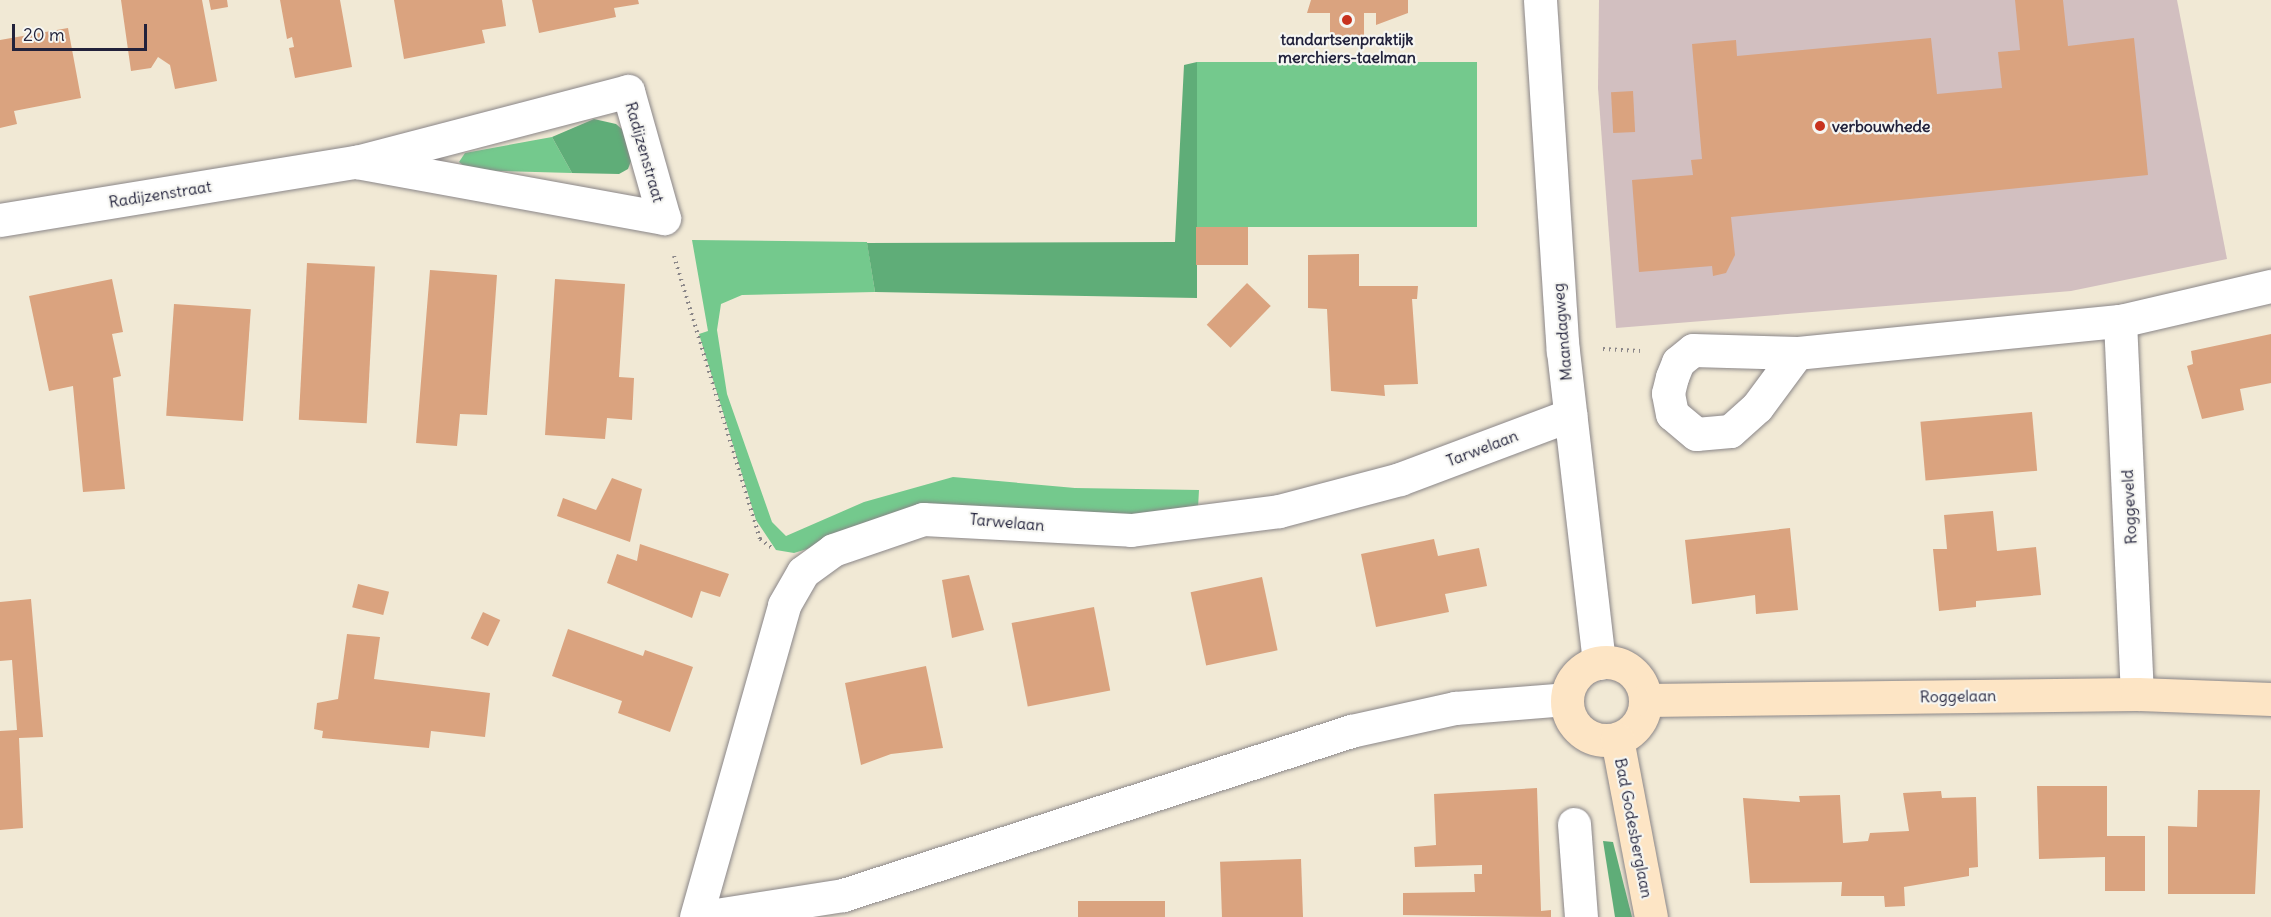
<!DOCTYPE html>
<style>
body{margin:0}
#map{position:relative;width:2271px;height:917px;overflow:hidden;background:#f1e9d5;font-family:Delius,sans-serif}
div>[style]{position:absolute}
.industrial>*{inset:0;background:#d2bfc0}
.green>*{inset:0;background:#74c98d;transform-origin:0 0}
.forest>*{inset:0;background:#5fad78}
.building>*{inset:0;background:#daa37f;transform-origin:0 0}
.path>*{height:4px;margin-top:-2px;transform-origin:0;background:repeating-linear-gradient(90deg,#8a8688 0 1.5px,transparent 0 6px)}
.roads{filter:drop-shadow(0 0 2px #8a8688) drop-shadow(0 0 2px #8a8688)}
.street>*{height:33px;margin:-16.5px;padding:0 16.5px;transform-origin:16.5px;border-radius:16.5px;background:#fff}
.secondary>*{height:33px;margin:-16.5px;padding:0 16.5px;transform-origin:16.5px;border-radius:16.5px;background:#fde5c5}
.secondary>.ring{margin:-16.5px;padding:0;box-sizing:content-box;background:none;border:33px solid #fde5c5;border-radius:50%}
.dots>*{width:16px;height:16px;translate:-50% -50%;box-sizing:border-box;border:3px solid #f6f6f2;border-radius:50%}
span{translate:-50% -50%;white-space:nowrap;text-align:center;line-height:1.15;-webkit-text-stroke:4.5px #f6f6f2;paint-order:stroke}
.poi-label{font-size:16px;color:#22223b;font-weight:700}
.left{translate:0 -50%;text-align:left}
.street-label{font-size:16px;color:#22223b}
.scale{position:absolute;left:12px;top:24px;width:135px;height:27px;box-sizing:border-box;border:3px solid #22223b;border-top:0;padding-left:8px;font-size:18px;line-height:21px;white-space:nowrap;color:#22223b;-webkit-text-stroke:4px #f6f6f2;paint-order:stroke}
</style>
<div id="map">
<div class="industrial">
<div style="clip-path:polygon(1599px 0,2177px 0,2227px 259px,2071px 291px,1616px 328px,1598px 88px)"></div>
</div>
<div class="green">
<div style="left:1197px;top:62px;width:280px;height:165px"></div>
<div style="clip-path:polygon(552px 137px,572px 173px,469px 170px,459px 162px,465px 153px)"></div>
<div style="clip-path:polygon(692px 240px,867px 242px,875px 292px,742px 295px,721px 304px,717px 330px,727px 394px,772px 522px,786px 536px,864px 502px,953px 477px,1075px 488px,1199px 490px,1198px 508px,1131px 516px,952px 505px,794px 553px,776px 550px,756px 520px,699px 334px,708px 331px)"></div>
</div>
<div class="forest">
<div style="clip-path:polygon(1197px 62px,1197px 298px,875px 292px,867px 243px,1175px 242px,1184px 65px)"></div>
<div style="clip-path:polygon(594px 119px,616px 124px,630px 136px,634px 153px,628px 169px,619px 174px,572px 173px,552px 137px)"></div>
<div style="clip-path:polygon(1603px 841px,1613px 842px,1632px 917px,1615px 917px)"></div>
</div>
<div class="building">
<div style="clip-path:polygon(121px 0,202px 0,217px 81px,175px 89px,170px 65px,158px 57px,151px 68px,131px 71px)"></div>
<div style="clip-path:polygon(209px 0,227px 0,228px 7px,211px 10px)"></div>
<div style="clip-path:polygon(280px 0,340px 0,352px 67px,295px 78px,289px 48px,294px 47px,292px 37px,287px 39px)"></div>
<div style="clip-path:polygon(394px 0,502px 0,506px 26px,482px 30px,485px 43px,404px 59px)"></div>
<div style="clip-path:polygon(532px 0,638px 0,639px 4px,614px 8px,616px 17px,539px 33px)"></div>
<div style="clip-path:polygon(1311px 0,1408px 0,1408px 13px,1376px 25px,1376px 13px,1364px 13px,1364px 38px,1330px 39px,1330px 13px,1307px 13px)"></div>
<div style="clip-path:polygon(2015px 0,2063px 0,2068px 46px,2134px 38px,2148px 175px,1731px 217px,1735px 255px,1726px 273px,1713px 276px,1712px 266px,1639px 272px,1632px 180px,1693px 175px,1691px 160px,1702px 159px,1692px 44px,1736px 40px,1737px 56px,1931px 38px,1937px 94px,2002px 88px,1998px 52px,2020px 50px)"></div>
<div style="clip-path:polygon(68px 28px,81px 98px,14px 111px,17px 124px,0 128px,0 40px)"></div>
<div style="left:1633px;top:91px;width:41px;height:22px;rotate:87deg"></div>
<div style="left:1196px;top:227px;width:52px;height:38px"></div>
<div style="clip-path:polygon(1359px 254px,1359px 286px,1418px 286px,1417px 299px,1412px 299px,1418px 384px,1384px 385px,1385px 396px,1331px 391px,1327px 309px,1308px 308px,1308px 255px)"></div>
<div style="left:307px;top:263px;width:68px;height:157px;rotate:3deg"></div>
<div style="clip-path:polygon(430px 270px,497px 275px,487px 415px,460px 414px,457px 446px,416px 443px)"></div>
<div style="clip-path:polygon(112px 279px,123px 332px,112px 334px,121px 376px,113px 378px,125px 489px,83px 492px,73px 386px,49px 391px,29px 296px)"></div>
<div style="clip-path:polygon(555px 279px,625px 284px,619px 377px,634px 378px,632px 420px,607px 418px,605px 439px,545px 435px)"></div>
<div style="left:1247px;top:283px;width:33px;height:58px;rotate:44deg"></div>
<div style="left:174px;top:304px;width:77px;height:112px;rotate:4deg"></div>
<div style="clip-path:polygon(2271px 334px,2271px 383px,2240px 389px,2244px 410px,2202px 419px,2187px 366px,2193px 364px,2191px 351px)"></div>
<div style="left:2032px;top:412px;width:59px;height:112px;rotate:85deg"></div>
<div style="clip-path:polygon(612px 478px,642px 489px,630px 542px,557px 516px,563px 498px,596px 510px)"></div>
<div style="clip-path:polygon(1993px 511px,1997px 551px,2036px 547px,2041px 595px,1976px 601px,1976px 607px,1939px 611px,1933px 549px,1947px 549px,1944px 515px)"></div>
<div style="clip-path:polygon(1790px 528px,1798px 610px,1756px 614px,1755px 595px,1692px 604px,1685px 540px)"></div>
<div style="clip-path:polygon(1434px 539px,1438px 556px,1479px 548px,1487px 586px,1445px 594px,1449px 612px,1376px 627px,1361px 554px)"></div>
<div style="clip-path:polygon(640px 544px,729px 574px,720px 597px,701px 591px,692px 618px,607px 583px,617px 554px,637px 561px)"></div>
<div style="clip-path:polygon(969px 575px,984px 630px,952px 638px,942px 580px)"></div>
<div style="left:1262px;top:577px;width:75px;height:73px;rotate:78deg"></div>
<div style="left:358px;top:584px;width:32px;height:24px;rotate:14deg"></div>
<div style="clip-path:polygon(31px 599px,43px 737px,19px 738px,23px 828px,0 830px,0 731px,17px 730px,12px 660px,0 661px,0 602px)"></div>
<div style="left:1094px;top:607px;width:85px;height:84px;rotate:79deg"></div>
<div style="left:483px;top:612px;width:19px;height:29px;rotate:25deg"></div>
<div style="clip-path:polygon(568px 629px,643px 656px,645px 650px,693px 667px,670px 732px,618px 713px,622px 701px,552px 676px)"></div>
<div style="clip-path:polygon(347px 634px,380px 637px,374px 679px,490px 693px,485px 737px,431px 731px,429px 748px,322px 738px,323px 731px,314px 729px,317px 703px,338px 699px)"></div>
<div style="clip-path:polygon(926px 666px,943px 748px,891px 754px,861px 765px,845px 683px)"></div>
<div style="clip-path:polygon(2037px 786px,2107px 786px,2107px 836px,2145px 836px,2145px 891px,2105px 891px,2105px 857px,2039px 859px)"></div>
<div style="clip-path:polygon(1537px 788px,1541px 911px,1551px 910px,1551px 917px,1403px 915px,1403px 893px,1475px 892px,1474px 874px,1482px 874px,1482px 865px,1415px 867px,1414px 847px,1436px 845px,1434px 794px)"></div>
<div style="clip-path:polygon(2198px 790px,2260px 790px,2255px 894px,2168px 894px,2168px 826px,2197px 827px)"></div>
<div style="clip-path:polygon(1941px 791px,1942px 798px,1976px 797px,1978px 867px,1969px 868px,1969px 876px,1904px 887px,1905px 906px,1885px 907px,1884px 896px,1841px 896px,1842px 882px,1750px 883px,1743px 798px,1800px 802px,1799px 796px,1840px 795px,1843px 843px,1868px 841px,1870px 833px,1909px 831px,1903px 793px)"></div>
<div style="left:1301px;top:859px;width:58px;height:81px;rotate:88deg"></div>
<div style="left:1078px;top:901px;width:87px;height:16px"></div>
</div>
<div class="path">
<div style="left:674px;top:256px;width:296px;rotate:73.1deg"></div>
<div style="left:760px;top:539px;width:15px;rotate:37deg"></div>
<div style="left:1603px;top:349px;width:37px;rotate:3deg"></div>
</div>
<div class="roads">
<div class="street">
<div style="left:1540px;top:0;width:352px;rotate:86.3deg"></div>
<div style="left:1563px;top:351px;width:314px;rotate:83.4deg"></div>
<div style="left:0;top:220px;width:361px;rotate:-9.3deg"></div>
<div style="left:356px;top:162px;width:281px;rotate:-14.6deg"></div>
<div style="left:628px;top:91px;width:132px;rotate:74.2deg"></div>
<div style="left:664px;top:218px;width:313px;rotate:-169.7deg"></div>
<div style="left:2120px;top:321px;width:373px;rotate:87.4deg"></div>
<div style="left:1797px;top:353px;width:67px;rotate:126.5deg"></div>
<div style="left:1757px;top:407px;width:36px;rotate:138deg"></div>
<div style="left:1730px;top:431px;width:34px;rotate:175deg"></div>
<div style="left:1696px;top:434px;width:31px;rotate:-140deg"></div>
<div style="left:1672px;top:414px;width:21px;rotate:-101deg"></div>
<div style="left:1668px;top:393px;width:16px;rotate:-76deg"></div>
<div style="left:1672px;top:377px;width:16px;rotate:-68deg"></div>
<div style="left:1678px;top:362px;width:19px;rotate:-39deg"></div>
<div style="left:1693px;top:350px;width:104px;rotate:1.7deg"></div>
<div style="left:1797px;top:353px;width:325px;rotate:-5.7deg"></div>
<div style="left:2120px;top:321px;width:155px;rotate:-13.1deg"></div>
<div style="left:1574px;top:824px;width:93px;rotate:85.7deg"></div>
<div style="left:696px;top:917px;width:324px;rotate:-74.2deg"></div>
<div style="left:784px;top:605px;width:38px;rotate:-60deg"></div>
<div style="left:803px;top:572px;width:37px;rotate:-36deg"></div>
<div style="left:833px;top:550px;width:95px;rotate:-19deg"></div>
<div style="left:923px;top:519px;width:208px;rotate:3deg"></div>
<div style="left:1131px;top:530px;width:149px;rotate:-7.3deg"></div>
<div style="left:1279px;top:511px;width:125px;rotate:-14.8deg"></div>
<div style="left:1400px;top:479px;width:182px;rotate:-20.6deg"></div>
<div style="left:703px;top:917px;width:142px;rotate:-8.9deg"></div>
<div style="left:843px;top:895px;width:534px;rotate:-17.89deg"></div>
<div style="left:1351px;top:731px;width:107px;rotate:-12.5deg"></div>
<div style="left:1455px;top:708px;width:111px;rotate:-4.6deg"></div>
</div>
<div class="secondary">
<div class="ring" style="left:1567px;top:662px;width:45px;height:45px"></div>
<div style="left:1646px;top:700px;width:491px;rotate:-0.7deg"></div>
<div style="left:2137px;top:694px;width:134px;rotate:2.1deg"></div>
<div style="left:1617px;top:739px;width:181px;rotate:79.2deg"></div>
</div>
</div>
<div class="dots">
<div style="left:1347px;top:20px;background:#c8321e"></div>
<div style="left:1820px;top:126px;background:#c8321e"></div>
</div>
<div class="poi-label">
<span style="left:1347px;top:48px">tandartsenpraktijk<br>merchiers-taelman</span>
<span class="left" style="left:1832px;top:126px">verbouwhede</span>
</div>
<div class="street-label">
<span style="left:645px;top:152px;rotate:74deg">Radijzenstraat</span>
<span style="left:160px;top:194px;rotate:-9deg">Radijzenstraat</span>
<span style="left:1562px;top:332px;rotate:-95deg">Maandagweg</span>
<span style="left:1482px;top:448px;rotate:-21deg">Tarwelaan</span>
<span style="left:2129px;top:507px;rotate:-93deg">Roggeveld</span>
<span style="left:1007px;top:522px;rotate:5deg">Tarwelaan</span>
<span style="left:1958px;top:696px;rotate:-1deg">Roggelaan</span>
<span style="left:1634px;top:828px;rotate:79deg">Bad Godesberglaan</span>
</div>
<div class="scale">20 m</div>
</div>
